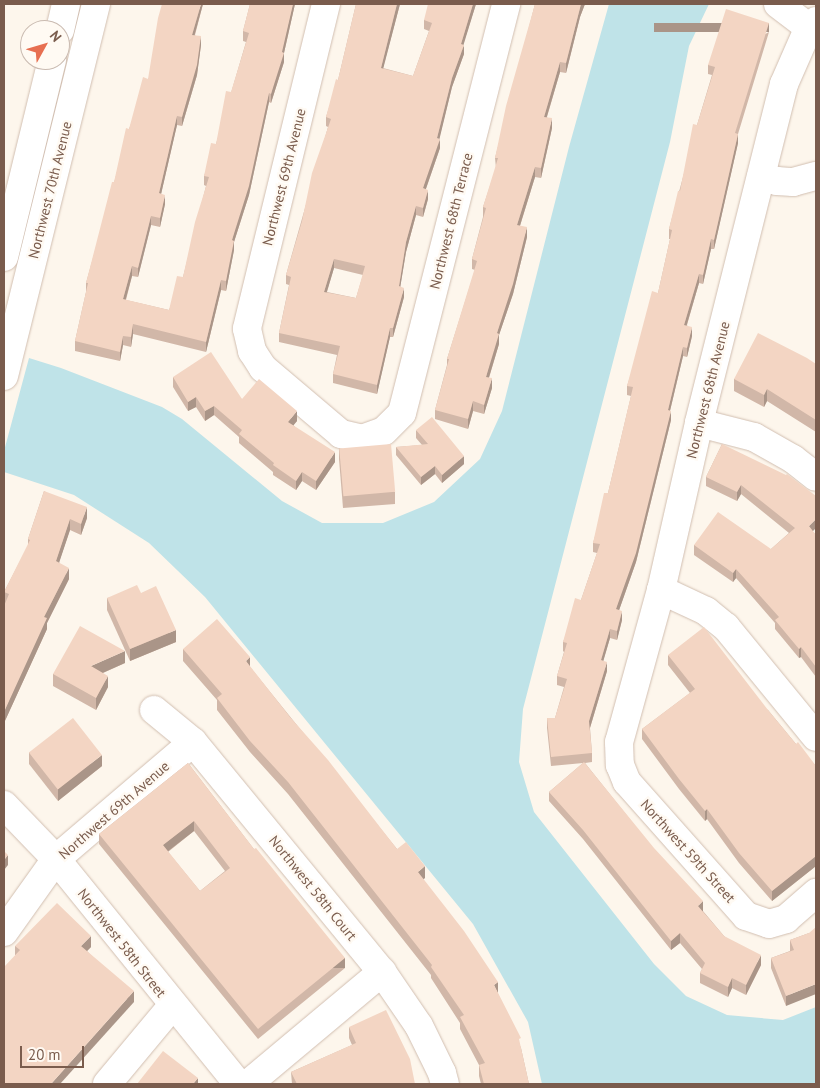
<!DOCTYPE html>
<style>
body{margin:0}
#map{position:relative;width:820px;height:1088px;overflow:hidden;background:#fdf6ec;font-family:"PT Sans",sans-serif}
div>[style]{position:absolute}
.water>*{inset:0;background:#bfe3e8}
.roads{filter:drop-shadow(0 0 1px #d1beb0) drop-shadow(0 0 1px #d1beb0)}
.minor>*{height:28px;margin:-14px;padding:0 14px;transform-origin:14px;border-radius:14px;background:#fff}
.wall>*{inset:0;background:#d1b7a8}
.shaded-wall>*{inset:0;background:#aa9588;transform-origin:0 0}
.building>*{inset:0;background:#f3d5c3;transform-origin:0 0}
span{translate:-50% -50%;white-space:nowrap;text-align:center;line-height:1.15;-webkit-text-stroke:4.5px #fffaf3;paint-order:stroke}
.street-label{font-size:14px;color:#7a5c4d}
.frame{position:absolute;inset:0;border:5px solid #7a5c4d;pointer-events:none}
.north{position:absolute;left:20px;top:20px;width:50px;height:50px;box-sizing:border-box;background:#fffaf3;border:1px solid #cabbb1;border-radius:50%;rotate:51deg;font-size:14px;font-weight:700;line-height:20px;text-align:center;color:#7a5c4d}
.north::after{content:'';display:block;margin:auto;width:18px;height:22px;background:#e76f51;clip-path:polygon(50% 0,100% 100%,50% 72%,0 100%)}
.scale{position:absolute;left:20px;top:1046px;width:64px;height:22px;box-sizing:border-box;border:2px solid #7a5c4d;border-top:0;padding-left:6px;font-size:15px;line-height:18px;white-space:nowrap;color:#7a5c4d;-webkit-text-stroke:4px #fffaf3;paint-order:stroke}
</style>
<div id="map">
<div class="water">
<div style="clip-path:polygon(609px 4px,709px 4px,689px 46px,670px 142px,523px 709px,519px 762px,534px 812px,654px 964px,686px 996px,727px 1015px,783px 1020px,816px 1007px,816px 1084px,542px 1084px,528px 1022px,473px 924px,205px 597px,149px 543px,74px 495px,4px 472px,4px 451px,29px 358px,61px 368px,162px 407px,182px 419px,282px 501px,322px 523px,383px 523px,434px 502px,480px 459px,502px 411px,569px 147px)"></div>
</div>
<div class="roads">
<div class="minor">
<div style="left:326px;top:4px;width:334px;rotate:103.7deg"></div>
<div style="left:247px;top:329px;width:23px;rotate:77deg"></div>
<div style="left:252px;top:351px;width:20px;rotate:57deg"></div>
<div style="left:263px;top:368px;width:102px;rotate:40.2deg"></div>
<div style="left:341px;top:434px;width:22px;rotate:13deg"></div>
<div style="left:362px;top:439px;width:23px;rotate:-20deg"></div>
<div style="left:384px;top:431px;width:25px;rotate:-45deg"></div>
<div style="left:402px;top:413px;width:422px;rotate:-75.7deg"></div>
<div style="left:778px;top:4px;width:48px;rotate:37.3deg"></div>
<div style="left:816px;top:21px;width:9px;rotate:139deg"></div>
<div style="left:809px;top:27px;width:62px;rotate:113.7deg"></div>
<div style="left:784px;top:84px;width:349px;rotate:104.1deg"></div>
<div style="left:699px;top:423px;width:171px;rotate:102.8deg"></div>
<div style="left:661px;top:590px;width:158px;rotate:105.4deg"></div>
<div style="left:619px;top:742px;width:23px;rotate:88deg"></div>
<div style="left:620px;top:765px;width:18px;rotate:68deg"></div>
<div style="left:627px;top:782px;width:179px;rotate:48.4deg"></div>
<div style="left:746px;top:916px;width:24px;rotate:19deg"></div>
<div style="left:769px;top:924px;width:18px;rotate:-16deg"></div>
<div style="left:786px;top:919px;width:40px;rotate:-41deg"></div>
<div style="left:60px;top:30px;width:27px;rotate:-77deg"></div>
<div style="left:761px;top:177px;width:16px;rotate:14deg"></div>
<div style="left:777px;top:181px;width:16px;rotate:4deg"></div>
<div style="left:793px;top:182px;width:24px;rotate:-15deg"></div>
<div style="left:4px;top:257px;width:203px;rotate:-76.3deg"></div>
<div style="left:4px;top:376px;width:383px;rotate:-76.1deg"></div>
<div style="left:699px;top:423px;width:57px;rotate:14.3deg"></div>
<div style="left:754px;top:437px;width:45px;rotate:29.4deg"></div>
<div style="left:793px;top:459px;width:29px;rotate:38deg"></div>
<div style="left:661px;top:590px;width:50px;rotate:25deg"></div>
<div style="left:706px;top:611px;width:26px;rotate:39deg"></div>
<div style="left:726px;top:627px;width:142px;rotate:50.7deg"></div>
<div style="left:154px;top:710px;width:50px;rotate:39.4deg"></div>
<div style="left:193px;top:742px;width:298px;rotate:50.6deg"></div>
<div style="left:382px;top:972px;width:65px;rotate:55.6deg"></div>
<div style="left:419px;top:1026px;width:52px;rotate:63.9deg"></div>
<div style="left:442px;top:1073px;width:11px;rotate:75deg"></div>
<div style="left:4px;top:805px;width:75px;rotate:46.1deg"></div>
<div style="left:56px;top:859px;width:289px;rotate:51deg"></div>
<div style="left:4px;top:932px;width:90px;rotate:-54.5deg"></div>
<div style="left:56px;top:859px;width:180px;rotate:-40.5deg"></div>
<div style="left:107px;top:1084px;width:102px;rotate:-50.2deg"></div>
<div style="left:248px;top:1084px;width:175px;rotate:-39.9deg"></div>
</div>
</div>
<div class="wall">
<div style="clip-path:polygon(203px 4px,195px 35px,201px 45px,197px 75px,182px 126px,177px 125px,161px 194px,165px 204px,160px 227px,151px 225px,138px 277px,132px 276px,126px 300px,169px 310px,183px 277px,206px 186px,204px 185px,204px 176px,216px 144px,246px 42px,243px 41px,243px 31px,250px 4px,295px 4px,284px 53px,284px 62px,271px 103px,269px 102px,249px 195px,234px 242px,234px 250px,226px 291px,221px 290px,206px 352px,133px 334px,131px 347px,123px 345px,120px 361px,75px 351px,75px 341px,86px 292px,86px 283px,129px 129px,148px 79px)"></div>
<div style="clip-path:polygon(evenodd,356px 4px,400px 4px,383px 68px,413px 76px,429px 31px,424px 29px,424px 20px,476px 4px,463px 45px,464px 54px,452px 87px,439px 139px,440px 148px,426px 189px,428px 199px,423px 217px,416px 215px,406px 252px,400px 287px,404px 297px,393px 337px,390px 337px,377px 394px,333px 383px,333px 374px,337px 355px,279px 342px,279px 333px,289px 285px,286px 284px,286px 275px,328px 127px,326px 126px,326px 117px,338px 80px,356px 4px,334px 268px,363px 275px,356px 298px,327px 292px,334px 268px)"></div>
<div style="clip-path:polygon(535px 4px,585px 4px,580px 17px,566px 73px,560px 72px,547px 117px,552px 128px,541px 178px,535px 177px,520px 226px,527px 237px,513px 294px,499px 335px,499px 344px,489px 378px,492px 388px,484px 414px,473px 411px,468px 429px,435px 419px,435px 410px,447px 365px,447px 359px,475px 270px,472px 269px,472px 259px,483px 217px,483px 207px,496px 168px,495px 158px)"></div>
<div style="clip-path:polygon(769px 32px,738px 134px,738px 143px,714px 249px,711px 249px,703px 284px,699px 283px,687px 325px,692px 336px,687px 357px,683px 356px,670px 411px,671px 420px,636px 562px,619px 610px,622px 620px,617px 640px,610px 638px,603px 661px,607px 671px,590px 728px,592px 753px,592px 762px,585px 763px,703px 911px,724px 936px,761px 965px,746px 995px,732px 988px,728px 997px,700px 983px,700px 973px,702px 969px,680px 943px,671px 950px,583px 839px,549px 801px,549px 792px,583px 763px,551px 766px,547px 728px,547px 718px,555px 718px,564px 687px,557px 685px,557px 676px,564px 652px,563px 651px,563px 642px,581px 600px,597px 553px,593px 552px,593px 543px,608px 493px,631px 396px,627px 395px,627px 386px,658px 293px,670px 239px,669px 239px,669px 229px,697px 125px,712px 75px,708px 74px,708px 65px)"></div>
<div style="clip-path:polygon(816px 364px,816px 432px,767px 401px,764px 407px,734px 391px,734px 379px)"></div>
<div style="clip-path:polygon(173px 377px,242px 399px,297px 421px,293px 425px,335px 462px,316px 490px,302px 481px,296px 490px,273px 475px,273px 472px,239px 443px,239px 437px,214px 415px,205px 421px,196px 407px,188px 411px,173px 387px)"></div>
<div style="clip-path:polygon(416px 430px,464px 464px,442px 483px,435px 474px,421px 485px,396px 455px,396px 447px,422px 445px,416px 438px)"></div>
<div style="clip-path:polygon(722px 444px,816px 535px,816px 677px,801px 657px,799px 658px,775px 629px,775px 623px,736px 578px,733px 582px,694px 555px,694px 545px,771px 549px,789px 533px,741px 494px,737px 501px,706px 486px,706px 477px)"></div>
<div style="clip-path:polygon(339px 448px,395px 492px,395px 504px,343px 508px,339px 459px)"></div>
<div style="clip-path:polygon(44px 491px,87px 518px,81px 535px,70px 530px,59px 562px,69px 579px,47px 623px,47px 629px,4px 723px,4px 606px,5px 603px,4px 603px,4px 592px,28px 546px,28px 539px)"></div>
<div style="clip-path:polygon(141px 593px,176px 642px,130px 661px,107px 610px,107px 598px)"></div>
<div style="clip-path:polygon(183px 649px,250px 667px,397px 849px,425px 878px,423px 879px,498px 994px,521px 1048px,529px 1084px,481px 1084px,479px 1076px,479px 1065px,460px 1029px,460px 1023px,431px 978px,431px 975px,288px 794px,250px 752px,217px 710px,217px 700px,183px 661px)"></div>
<div style="clip-path:polygon(668px 655px,768px 710px,796px 744px,816px 766px,816px 866px,772px 901px,739px 863px,707px 819px,705px 821px,679px 789px,642px 739px,642px 729px,690px 693px,668px 665px)"></div>
<div style="clip-path:polygon(125px 663px,103px 673px,108px 687px,96px 710px,53px 686px,53px 674px)"></div>
<div style="clip-path:polygon(29px 752px,102px 766px,58px 801px,29px 764px)"></div>
<div style="clip-path:polygon(evenodd,188px 763px,345px 968px,258px 1039px,99px 844px,99px 834px,188px 763px,194px 831px,225px 871px,200px 891px,168px 852px,194px 831px)"></div>
<div style="clip-path:polygon(809px 933px,786px 1006px,771px 968px,771px 958px,790px 951px,790px 940px)"></div>
<div style="clip-path:polygon(15px 946px,91px 947px,87px 951px,134px 1002px,15px 955px)"></div>
<div style="clip-path:polygon(349px 1027px,415px 1084px,292px 1084px,291px 1072px,352px 1045px,349px 1038px)"></div>
</div>
<div class="shaded-wall">
<div style="clip-path:polygon(201px 4px,203px 4px,192px 44px,192px 35px)"></div>
<div style="clip-path:polygon(293px 4px,295px 4px,284px 53px,284px 62px,271px 103px,271px 94px)"></div>
<div style="clip-path:polygon(397px 4px,400px 4px,381px 77px,381px 68px)"></div>
<div style="clip-path:polygon(473px 4px,476px 4px,461px 53px,461px 44px)"></div>
<div style="clip-path:polygon(581px 4px,585px 4px,580px 17px,566px 73px,566px 63px)"></div>
<div style="left:769px;top:23px;width:9px;height:115px;rotate:90deg"></div>
<div style="clip-path:polygon(201px 36px,201px 45px,197px 75px,182px 126px,182px 117px)"></div>
<div style="clip-path:polygon(464px 45px,464px 54px,452px 87px,438px 145px,440px 139px,440px 148px,423px 197px,423px 188px,437px 138px,452px 78px)"></div>
<div style="clip-path:polygon(560px 62px,560px 72px,544px 126px,544px 117px)"></div>
<div style="clip-path:polygon(269px 93px,269px 102px,249px 195px,234px 242px,234px 250px,226px 291px,226px 281px,232px 240px)"></div>
<div style="clip-path:polygon(177px 116px,177px 125px,159px 203px,159px 193px)"></div>
<div style="clip-path:polygon(552px 118px,552px 128px,541px 178px,541px 168px)"></div>
<div style="clip-path:polygon(738px 134px,738px 143px,714px 249px,714px 240px)"></div>
<div style="clip-path:polygon(535px 167px,535px 177px,517px 235px,517px 225px)"></div>
<div style="clip-path:polygon(428px 190px,428px 199px,423px 217px,423px 208px)"></div>
<div style="clip-path:polygon(165px 195px,165px 204px,160px 227px,160px 218px)"></div>
<div style="clip-path:polygon(416px 206px,416px 215px,406px 252px,399px 295px,399px 286px,406px 242px)"></div>
<div style="clip-path:polygon(151px 216px,151px 225px,138px 277px,138px 268px)"></div>
<div style="clip-path:polygon(527px 227px,527px 237px,513px 294px,499px 335px,499px 344px,486px 387px,486px 377px,497px 333px)"></div>
<div style="clip-path:polygon(711px 239px,711px 249px,703px 284px,703px 275px)"></div>
<div style="clip-path:polygon(334px 259px,334px 268px,324px 301px,324px 292px)"></div>
<div style="clip-path:polygon(132px 266px,132px 276px,123px 309px,123px 299px)"></div>
<div style="clip-path:polygon(699px 274px,699px 283px,684px 334px,684px 325px)"></div>
<div style="clip-path:polygon(221px 280px,221px 290px,206px 352px,206px 342px)"></div>
<div style="clip-path:polygon(404px 288px,404px 297px,393px 337px,393px 328px)"></div>
<div style="clip-path:polygon(133px 324px,133px 334px,131px 347px,131px 337px)"></div>
<div style="clip-path:polygon(692px 327px,692px 336px,687px 357px,687px 348px)"></div>
<div style="clip-path:polygon(390px 328px,390px 337px,377px 394px,377px 385px)"></div>
<div style="clip-path:polygon(123px 336px,123px 345px,120px 361px,120px 352px)"></div>
<div style="clip-path:polygon(683px 347px,683px 356px,668px 419px,668px 410px)"></div>
<div style="clip-path:polygon(492px 378px,492px 388px,484px 414px,484px 405px)"></div>
<div style="clip-path:polygon(767px 389px,767px 401px,764px 407px,764px 395px)"></div>
<div style="clip-path:polygon(196px 397px,196px 407px,188px 411px,188px 402px)"></div>
<div style="clip-path:polygon(473px 401px,473px 411px,468px 429px,468px 419px)"></div>
<div style="clip-path:polygon(214px 406px,214px 415px,205px 421px,205px 411px)"></div>
<div style="clip-path:polygon(297px 411px,297px 421px,288px 432px,288px 422px)"></div>
<div style="clip-path:polygon(671px 411px,671px 420px,636px 562px,616px 619px,616px 609px)"></div>
<div style="clip-path:polygon(335px 452px,335px 462px,316px 490px,316px 481px)"></div>
<div style="clip-path:polygon(464px 456px,464px 464px,442px 483px,442px 475px)"></div>
<div style="clip-path:polygon(435px 466px,435px 474px,421px 485px,421px 477px)"></div>
<div style="clip-path:polygon(302px 472px,302px 481px,296px 490px,296px 481px)"></div>
<div style="clip-path:polygon(741px 485px,741px 494px,737px 501px,737px 492px)"></div>
<div style="clip-path:polygon(87px 507px,87px 518px,81px 535px,81px 524px)"></div>
<div style="clip-path:polygon(70px 519px,70px 530px,56px 572px,56px 561px)"></div>
<div style="clip-path:polygon(816px 519px,816px 528px,809px 535px,809px 526px)"></div>
<div style="clip-path:polygon(69px 568px,69px 579px,47px 623px,47px 629px,4px 723px,4px 712px,44px 617px)"></div>
<div style="clip-path:polygon(736px 569px,736px 578px,733px 582px,733px 573px)"></div>
<div style="clip-path:polygon(622px 611px,622px 620px,617px 640px,617px 631px)"></div>
<div style="clip-path:polygon(610px 629px,610px 638px,601px 669px,601px 660px)"></div>
<div style="clip-path:polygon(176px 630px,176px 642px,130px 661px,130px 649px)"></div>
<div style="clip-path:polygon(801px 647px,801px 657px,799px 658px,799px 649px)"></div>
<div style="clip-path:polygon(125px 651px,125px 663px,91px 678px,91px 666px)"></div>
<div style="clip-path:polygon(250px 657px,250px 669px,246px 661px)"></div>
<div style="clip-path:polygon(607px 662px,607px 671px,589px 731px,589px 721px)"></div>
<div style="clip-path:polygon(108px 676px,108px 687px,96px 710px,96px 698px)"></div>
<div style="clip-path:polygon(102px 755px,102px 766px,58px 801px,58px 789px)"></div>
<div style="clip-path:polygon(707px 809px,707px 819px,705px 821px,705px 811px)"></div>
<div style="clip-path:polygon(194px 821px,194px 831px,163px 855px,163px 845px)"></div>
<div style="clip-path:polygon(8px 855px,8px 865px,4px 870px,4px 860px)"></div>
<div style="clip-path:polygon(816px 856px,816px 866px,772px 901px,772px 891px)"></div>
<div style="clip-path:polygon(425px 866px,425px 878px,418px 883px,418px 872px)"></div>
<div style="clip-path:polygon(703px 901px,703px 911px,698px 916px,698px 906px)"></div>
<div style="clip-path:polygon(680px 933px,680px 943px,671px 950px,671px 941px)"></div>
<div style="clip-path:polygon(91px 936px,91px 947px,81px 957px,81px 946px)"></div>
<div style="clip-path:polygon(761px 955px,761px 965px,746px 995px,746px 985px)"></div>
<div style="left:345px;top:958px;width:10px;height:112px;rotate:90deg"></div>
<div style="clip-path:polygon(732px 978px,732px 988px,728px 997px,728px 987px)"></div>
<div style="clip-path:polygon(498px 982px,498px 994px,494px 985px)"></div>
<div style="clip-path:polygon(816px 984px,816px 994px,786px 1006px,786px 996px)"></div>
<div style="clip-path:polygon(134px 991px,134px 1002px,60px 1084px,51px 1084px)"></div>
<div style="clip-path:polygon(198px 1078px,198px 1084px,193px 1084px)"></div>
</div>
<div class="building">
<div style="clip-path:polygon(162px 4px,201px 4px,192px 35px,201px 36px,197px 65px,182px 117px,177px 116px,159px 193px,165px 195px,160px 218px,151px 216px,138px 268px,132px 266px,123px 299px,169px 310px,177px 276px,183px 277px,195px 222px,209px 177px,204px 176px,211px 143px,216px 144px,226px 91px,231px 92px,249px 33px,243px 31px,250px 4px,293px 4px,282px 52px,284px 53px,271px 94px,269px 93px,249px 186px,232px 240px,234px 241px,226px 281px,221px 280px,206px 342px,133px 324px,131px 337px,123px 336px,120px 352px,75px 341px,88px 283px,86px 283px,112px 182px,114px 182px,126px 128px,129px 129px,143px 77px,148px 79px,158px 18px)"></div>
<div style="clip-path:polygon(evenodd,356px 4px,397px 4px,381px 68px,413px 76px,432px 23px,424px 20px,428px 4px,473px 4px,461px 44px,464px 45px,452px 78px,437px 138px,440px 139px,423px 188px,428px 190px,423px 208px,416px 206px,406px 242px,399px 286px,404px 288px,393px 328px,390px 328px,377px 385px,333px 374px,340px 346px,279px 333px,291px 277px,286px 275px,302px 221px,312px 173px,331px 119px,326px 117px,336px 79px,338px 80px,356px 4px,334px 259px,365px 266px,356px 298px,324px 292px,334px 259px)"></div>
<div style="clip-path:polygon(535px 4px,581px 4px,566px 63px,560px 62px,544px 117px,552px 118px,541px 168px,535px 167px,517px 225px,527px 227px,513px 284px,497px 333px,499px 334px,486px 377px,492px 378px,484px 405px,473px 401px,468px 419px,435px 410px,449px 359px,447px 359px,477px 261px,472px 259px,486px 208px,483px 207px,498px 158px,495px 158px,506px 106px)"></div>
<div style="clip-path:polygon(726px 9px,769px 23px,735px 133px,738px 134px,714px 240px,711px 239px,703px 275px,699px 274px,684px 325px,692px 327px,687px 348px,683px 347px,668px 410px,671px 411px,636px 553px,616px 609px,622px 611px,617px 631px,610px 629px,601px 660px,607px 662px,589px 721px,592px 753px,551px 757px,547px 718px,555px 718px,567px 679px,557px 676px,567px 643px,563px 642px,575px 598px,581px 600px,600px 544px,593px 543px,604px 493px,608px 493px,633px 387px,627px 386px,652px 291px,658px 293px,672px 230px,669px 229px,678px 191px,680px 191px,693px 124px,697px 125px,715px 67px,708px 65px)"></div>
<div style="clip-path:polygon(758px 333px,807px 358px,816px 364px,816px 420px,767px 389px,764px 395px,734px 379px)"></div>
<div style="clip-path:polygon(211px 352px,242px 399px,259px 379px,297px 411px,288px 422px,335px 452px,316px 481px,302px 472px,296px 481px,273px 465px,274px 463px,239px 434px,242px 430px,214px 406px,205px 411px,196px 397px,188px 402px,173px 377px)"></div>
<div style="clip-path:polygon(432px 417px,464px 456px,442px 475px,435px 466px,421px 477px,396px 447px,428px 444px,416px 430px)"></div>
<div style="left:391px;top:444px;width:48px;height:52px;rotate:85deg"></div>
<div style="clip-path:polygon(722px 444px,786px 475px,787px 474px,816px 496px,816px 519px,809px 526px,816px 535px,816px 667px,801px 647px,799px 649px,775px 620px,779px 617px,736px 569px,733px 573px,694px 545px,718px 512px,771px 549px,795px 528px,741px 485px,737px 492px,706px 477px)"></div>
<div style="clip-path:polygon(44px 491px,87px 507px,81px 524px,70px 519px,56px 561px,69px 568px,44px 617px,47px 618px,4px 712px,4px 606px,9px 594px,4px 592px,30px 540px,28px 539px)"></div>
<div style="clip-path:polygon(137px 585px,141px 593px,156px 586px,176px 630px,130px 649px,107px 598px)"></div>
<div style="clip-path:polygon(217px 619px,250px 657px,246px 661px,290px 717px,328px 760px,397px 849px,406px 842px,425px 866px,418px 872px,464px 931px,498px 982px,494px 985px,521px 1038px,519px 1039px,529px 1084px,484px 1084px,479px 1065px,485px 1063px,460px 1017px,464px 1015px,431px 967px,432px 965px,288px 782px,250px 741px,217px 698px,222px 694px,183px 649px)"></div>
<div style="clip-path:polygon(80px 626px,125px 651px,91px 666px,108px 676px,96px 698px,53px 674px)"></div>
<div style="clip-path:polygon(704px 627px,768px 710px,796px 744px,798px 742px,816px 766px,816px 856px,772px 891px,739px 853px,707px 809px,705px 811px,679px 779px,642px 729px,695px 689px,668px 655px)"></div>
<div style="left:73px;top:718px;width:47px;height:56px;rotate:52deg"></div>
<div style="clip-path:polygon(584px 762px,654px 848px,703px 901px,698px 906px,724px 936px,761px 955px,746px 985px,732px 978px,728px 987px,700px 973px,705px 963px,680px 933px,671px 941px,583px 830px,549px 792px)"></div>
<div style="clip-path:polygon(evenodd,188px 763px,254px 849px,256px 848px,345px 958px,258px 1029px,99px 834px,188px 763px,194px 821px,230px 868px,200px 891px,163px 845px,194px 821px)"></div>
<div style="clip-path:polygon(4px 851px,8px 855px,4px 860px)"></div>
<div style="clip-path:polygon(57px 903px,91px 936px,81px 946px,134px 991px,51px 1084px,4px 1084px,4px 967px,20px 950px,15px 946px)"></div>
<div style="clip-path:polygon(816px 927px,816px 984px,786px 996px,771px 958px,794px 950px,790px 940px,809px 933px)"></div>
<div style="clip-path:polygon(386px 1010px,410px 1059px,415px 1084px,297px 1084px,291px 1072px,356px 1043px,349px 1027px)"></div>
<div style="clip-path:polygon(163px 1051px,198px 1078px,193px 1084px,137px 1084px)"></div>
</div>
<div class="street-label">
<span style="left:284px;top:177px;rotate:-76deg">Northwest 69th Avenue</span>
<span style="left:50px;top:190px;rotate:-76deg">Northwest 70th Avenue</span>
<span style="left:451px;top:221px;rotate:-76deg">Northwest 68th Terrace</span>
<span style="left:708px;top:390px;rotate:-76deg">Northwest 68th Avenue</span>
<span style="left:114px;top:810px;rotate:-41deg">Northwest 69th Avenue</span>
<span style="left:688px;top:851px;rotate:48deg">Northwest 59th Street</span>
<span style="left:313px;top:888px;rotate:51deg">Northwest 58th Court</span>
<span style="left:122px;top:943px;rotate:52deg">Northwest 58th Street</span>
</div>
<div class="frame"></div>
<div class="north">N</div>
<div class="scale">20 m</div>
</div>
